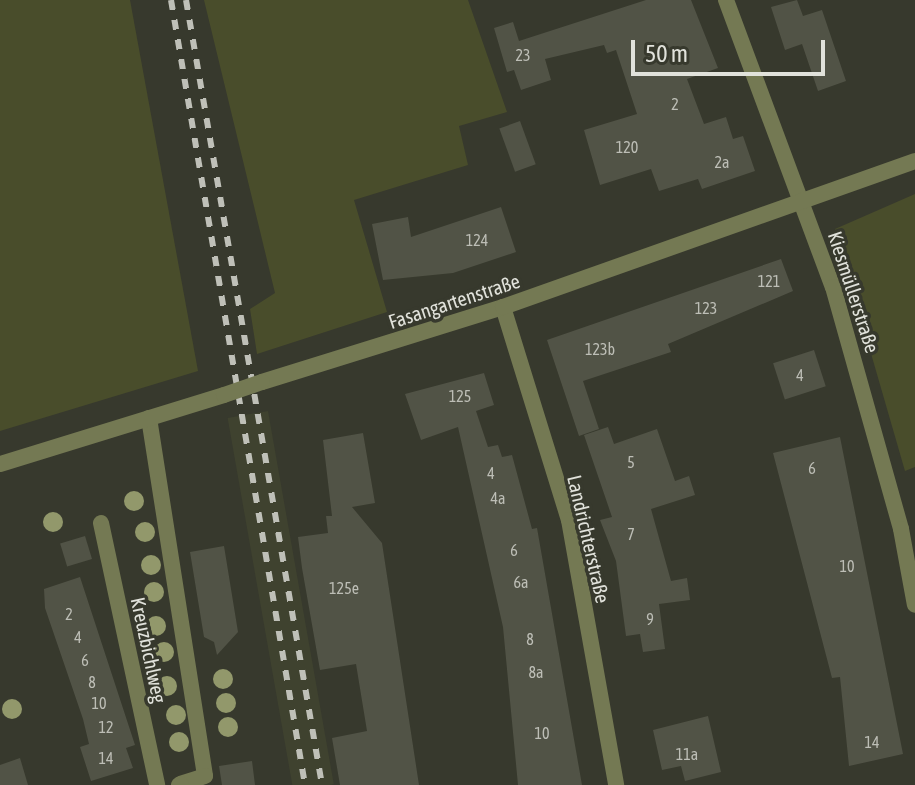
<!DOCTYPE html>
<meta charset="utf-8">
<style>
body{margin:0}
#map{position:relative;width:915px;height:785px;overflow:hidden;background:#37392d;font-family:"Asap Condensed",sans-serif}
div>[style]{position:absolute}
.built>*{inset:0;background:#3f422f;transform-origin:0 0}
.green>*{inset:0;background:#494d2b}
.building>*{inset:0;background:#515346;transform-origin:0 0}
.service>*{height:16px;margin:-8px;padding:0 8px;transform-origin:8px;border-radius:8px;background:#747953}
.minor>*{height:16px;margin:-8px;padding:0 8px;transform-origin:8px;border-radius:8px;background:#747953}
.tertiary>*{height:16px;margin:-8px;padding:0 8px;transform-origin:8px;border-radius:8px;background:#747953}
.rail>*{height:6px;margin-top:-3px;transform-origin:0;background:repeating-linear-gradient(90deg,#bfc0b8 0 10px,transparent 0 20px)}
.tertiary-bridge>*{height:16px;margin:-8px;padding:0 8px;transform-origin:8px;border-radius:8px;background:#747953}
.trees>*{width:20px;height:20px;margin:-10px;border-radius:50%;background:#92986b}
span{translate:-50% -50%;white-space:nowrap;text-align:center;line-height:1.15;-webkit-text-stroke:7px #37392d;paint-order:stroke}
.number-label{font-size:16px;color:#bdbeb6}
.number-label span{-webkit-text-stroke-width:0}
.street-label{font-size:20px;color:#e1e2db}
.scale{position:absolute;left:631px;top:40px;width:194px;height:36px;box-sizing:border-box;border:4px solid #e1e2db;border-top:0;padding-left:10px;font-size:24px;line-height:28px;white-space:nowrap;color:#e1e2db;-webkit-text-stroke:6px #37392d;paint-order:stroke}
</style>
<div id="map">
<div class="built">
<div style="left:268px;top:411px;width:379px;height:41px;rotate:80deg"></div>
</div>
<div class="green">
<div style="clip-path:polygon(0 0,130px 0,198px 371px,0 431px)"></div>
<div style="clip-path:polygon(204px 0,468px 0,507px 112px,459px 126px,468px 165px,354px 200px,387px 312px,257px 354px,250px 309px,275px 293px)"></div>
<div style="clip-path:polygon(915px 194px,915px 467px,905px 471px,835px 229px)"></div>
</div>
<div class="building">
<div style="clip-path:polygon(646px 0,691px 0,718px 68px,687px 79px,704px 124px,726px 117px,733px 139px,743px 136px,755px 171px,702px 189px,698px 179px,659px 191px,651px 169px,600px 185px,584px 130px,637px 114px,616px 50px,607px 53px,604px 45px,545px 59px,551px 80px,521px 90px,514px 70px,507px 72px,494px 28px,513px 22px,519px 41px)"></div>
<div style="clip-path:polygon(797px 0,803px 16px,822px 10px,846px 81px,818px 91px,802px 44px,785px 50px,771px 7px)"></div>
<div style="left:520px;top:121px;width:46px;height:22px;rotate:70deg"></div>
<div style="clip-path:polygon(501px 207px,516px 252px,453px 273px,383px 280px,372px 224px,408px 217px,411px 237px)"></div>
<div style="clip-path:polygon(781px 259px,793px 291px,668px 344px,671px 352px,583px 381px,599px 429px,579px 436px,547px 340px)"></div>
<div style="left:814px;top:350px;width:38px;height:43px;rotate:72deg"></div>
<div style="clip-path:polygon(484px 373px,494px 405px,476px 411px,488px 447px,498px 445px,502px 457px,512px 455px,532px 529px,537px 528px,582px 785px,518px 785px,503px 627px,458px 427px,421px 440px,405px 394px)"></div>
<div style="clip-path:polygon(608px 427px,614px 444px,657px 429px,675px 481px,689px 476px,695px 495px,651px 509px,671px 581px,687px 578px,690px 600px,659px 604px,665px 649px,643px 652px,640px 634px,626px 636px,616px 561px,600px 520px,612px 517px,584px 435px)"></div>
<div style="clip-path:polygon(363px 433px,375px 503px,352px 507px,382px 543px,419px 785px,340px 785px,332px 738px,367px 731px,356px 664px,320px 670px,302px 568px,298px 537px,328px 533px,326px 516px,332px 516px,323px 440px)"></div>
<div style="clip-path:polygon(840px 437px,903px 754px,849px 766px,840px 677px,832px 678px,773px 453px)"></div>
<div style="left:85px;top:536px;width:24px;height:26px;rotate:73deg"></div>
<div style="clip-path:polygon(224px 546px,238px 632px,217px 655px,214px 642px,204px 637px,190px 552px)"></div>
<div style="clip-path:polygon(80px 577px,135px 745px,126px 748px,133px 768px,91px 781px,80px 747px,89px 744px,83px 719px,45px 608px,44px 589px)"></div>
<div style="clip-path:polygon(708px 716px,721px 772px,685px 781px,681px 766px,662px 770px,653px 730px)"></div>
<div style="clip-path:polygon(20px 758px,28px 785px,0 785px,0 765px)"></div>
<div style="clip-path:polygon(252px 761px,255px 785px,222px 785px,219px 766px)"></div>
</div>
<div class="service">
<div style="left:149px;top:418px;width:362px;rotate:81.1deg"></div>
<div style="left:205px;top:776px;width:25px;rotate:162deg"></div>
</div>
<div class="minor">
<div style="left:726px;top:0;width:306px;rotate:69.6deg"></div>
<div style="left:833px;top:287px;width:251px;rotate:74.3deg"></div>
<div style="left:901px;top:529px;width:77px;rotate:79.6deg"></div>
<div style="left:503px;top:307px;width:223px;rotate:72.8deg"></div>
<div style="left:569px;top:520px;width:269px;rotate:79.9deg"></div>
<div style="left:101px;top:523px;width:268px;rotate:77.9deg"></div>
<div style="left:179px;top:785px;width:2px;rotate:-27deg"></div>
</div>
<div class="tertiary">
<div style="left:262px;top:382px;width:252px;rotate:-17.3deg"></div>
<div style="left:503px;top:307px;width:437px;rotate:-19.5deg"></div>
<div style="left:0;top:464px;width:234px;rotate:-17.1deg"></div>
</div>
<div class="rail">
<div style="left:171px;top:0;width:796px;rotate:80.31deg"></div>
<div style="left:186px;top:0;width:797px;rotate:80.17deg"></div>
</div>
<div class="tertiary-bridge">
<div style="left:224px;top:395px;width:40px;rotate:-18.9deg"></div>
</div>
<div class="trees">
<div style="left:134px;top:501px"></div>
<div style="left:53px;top:522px"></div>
<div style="left:145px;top:532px"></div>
<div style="left:151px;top:565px"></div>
<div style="left:154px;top:592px"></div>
<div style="left:156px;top:626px"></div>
<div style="left:164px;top:652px"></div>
<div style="left:223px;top:679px"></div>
<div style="left:167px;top:686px"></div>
<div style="left:226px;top:703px"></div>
<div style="left:12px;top:709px"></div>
<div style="left:176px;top:715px"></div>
<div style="left:228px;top:727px"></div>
<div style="left:179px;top:742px"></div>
</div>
<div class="number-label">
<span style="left:523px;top:55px">23</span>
<span style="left:675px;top:104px">2</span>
<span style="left:627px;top:147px">120</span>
<span style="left:722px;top:162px">2a</span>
<span style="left:477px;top:240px">124</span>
<span style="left:769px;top:281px">121</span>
<span style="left:706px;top:308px">123</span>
<span style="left:600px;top:349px">123b</span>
<span style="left:800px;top:375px">4</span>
<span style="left:460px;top:396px">125</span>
<span style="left:631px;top:462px">5</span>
<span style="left:812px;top:468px">6</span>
<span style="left:491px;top:473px">4</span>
<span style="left:498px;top:498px">4a</span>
<span style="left:631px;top:534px">7</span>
<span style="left:514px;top:550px">6</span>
<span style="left:847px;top:566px">10</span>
<span style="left:521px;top:582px">6a</span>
<span style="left:344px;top:588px">125e</span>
<span style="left:69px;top:614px">2</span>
<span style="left:650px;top:619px">9</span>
<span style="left:78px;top:637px">4</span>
<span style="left:530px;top:639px">8</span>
<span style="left:85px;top:660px">6</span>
<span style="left:536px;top:672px">8a</span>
<span style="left:92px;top:682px">8</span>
<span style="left:99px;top:703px">10</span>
<span style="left:106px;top:727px">12</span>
<span style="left:542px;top:733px">10</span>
<span style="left:872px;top:742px">14</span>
<span style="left:687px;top:754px">11a</span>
<span style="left:106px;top:758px">14</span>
</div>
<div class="street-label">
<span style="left:854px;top:292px;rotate:72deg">Kiesmüllerstraße</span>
<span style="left:454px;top:301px;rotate:-18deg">Fasangartenstraße</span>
<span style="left:589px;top:539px;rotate:77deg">Landrichterstraße</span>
<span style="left:149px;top:650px;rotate:78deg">Kreuzbichlweg</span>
</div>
<div class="scale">50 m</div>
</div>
